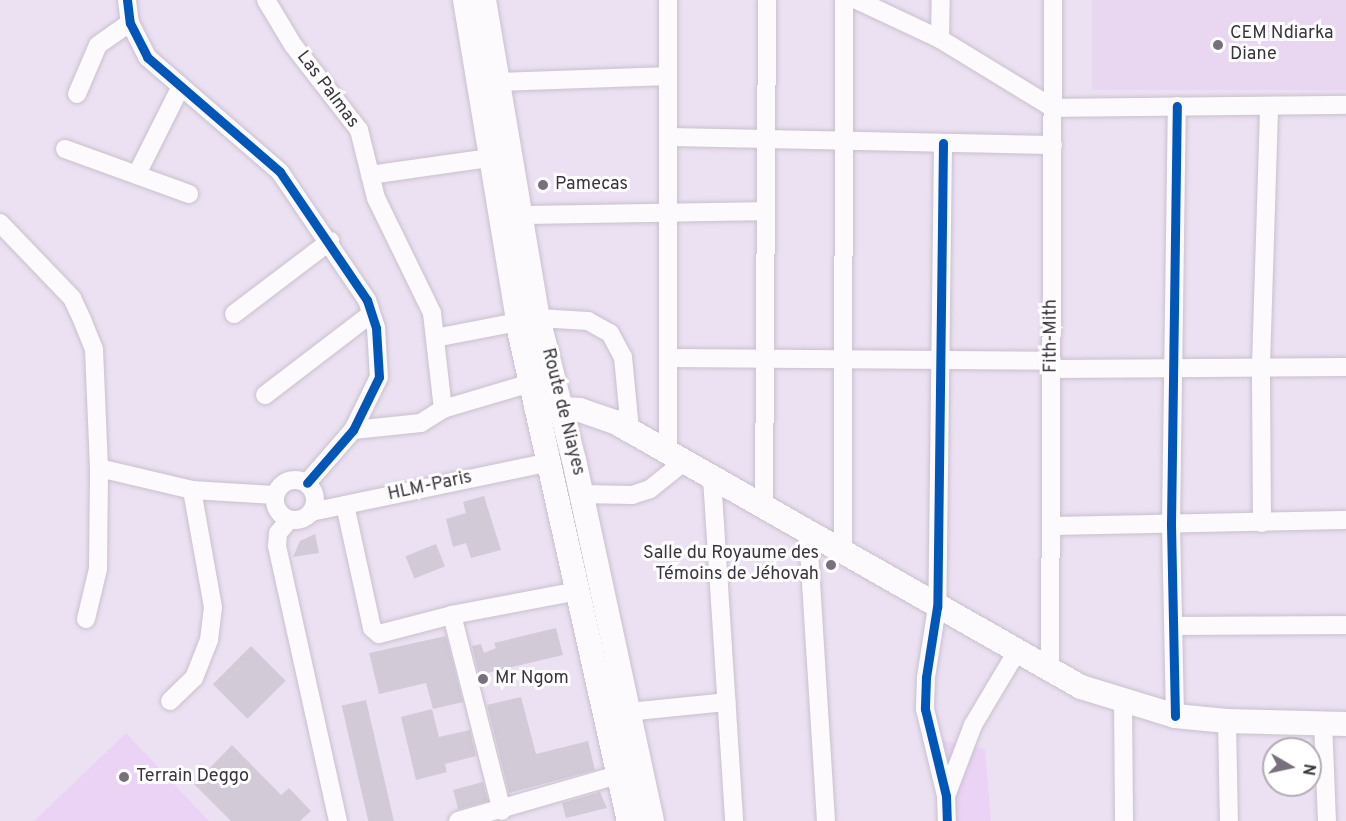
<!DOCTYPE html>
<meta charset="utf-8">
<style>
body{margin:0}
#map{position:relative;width:1346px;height:821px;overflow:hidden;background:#ece1f2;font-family:Overpass,sans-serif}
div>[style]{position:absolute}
.built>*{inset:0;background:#e9d7f2;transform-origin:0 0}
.green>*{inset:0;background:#ebd3f6}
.building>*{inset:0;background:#d3cad7;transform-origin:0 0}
.roads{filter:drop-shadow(0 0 2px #c9c0cd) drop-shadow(0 0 2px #c9c0cd)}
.minor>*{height:18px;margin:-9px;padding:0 9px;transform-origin:9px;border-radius:9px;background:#fcfafd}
.minor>.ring{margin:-9px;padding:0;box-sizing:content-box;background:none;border:18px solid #fcfafd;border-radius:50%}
.major>*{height:24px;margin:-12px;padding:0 12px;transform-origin:12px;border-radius:12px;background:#fcfafd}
.cycleway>*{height:9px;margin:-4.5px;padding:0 4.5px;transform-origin:4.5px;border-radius:4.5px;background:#0057b8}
.dots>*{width:16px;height:16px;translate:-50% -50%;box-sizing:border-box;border:3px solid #fff;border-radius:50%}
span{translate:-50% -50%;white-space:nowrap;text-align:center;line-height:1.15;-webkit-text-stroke:6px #fff;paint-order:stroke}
.poi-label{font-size:18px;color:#3b333e}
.left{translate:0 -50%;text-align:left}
.right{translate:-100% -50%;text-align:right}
.street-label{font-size:18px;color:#3b333e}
.north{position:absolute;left:1262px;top:737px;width:60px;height:60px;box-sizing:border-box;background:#fff;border:2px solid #b1adb2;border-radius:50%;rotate:99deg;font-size:16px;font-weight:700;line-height:24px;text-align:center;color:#3b333e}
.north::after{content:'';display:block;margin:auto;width:21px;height:27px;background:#79707d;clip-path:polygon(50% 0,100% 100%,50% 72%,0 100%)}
</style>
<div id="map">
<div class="built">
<div style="left:1092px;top:0;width:254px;height:90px"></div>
</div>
<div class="green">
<div style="clip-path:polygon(126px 733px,209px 821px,34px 821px)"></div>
<div style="clip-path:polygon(935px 739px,985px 749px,991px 821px,942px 821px)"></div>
</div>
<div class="building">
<div style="clip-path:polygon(484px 496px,501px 550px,471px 558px,466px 543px,453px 547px,446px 519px,466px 513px,463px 502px)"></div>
<div style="clip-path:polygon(315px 534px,319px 553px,293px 557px,300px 541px)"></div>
<div style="left:436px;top:544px;width:24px;height:33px;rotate:68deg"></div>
<div style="clip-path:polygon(556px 628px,563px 655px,479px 675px,472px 646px,481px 644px,484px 653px,496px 648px,494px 643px)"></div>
<div style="clip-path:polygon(446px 636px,463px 702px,433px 709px,426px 683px,379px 694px,369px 653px)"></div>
<div style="left:251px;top:646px;width:49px;height:54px;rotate:45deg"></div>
<div style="clip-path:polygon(521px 697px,536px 754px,588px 741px,595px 770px,509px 793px,487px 705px)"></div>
<div style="left:366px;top:700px;width:124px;height:25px;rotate:77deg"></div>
<div style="clip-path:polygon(432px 709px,439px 737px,470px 730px,476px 756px,445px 764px,447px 772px,416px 780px,401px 717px)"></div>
<div style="clip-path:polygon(232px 745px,281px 795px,289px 788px,311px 811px,300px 821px,231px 821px,194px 784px)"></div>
<div style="left:483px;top:782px;width:20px;height:31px;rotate:75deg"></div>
<div style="clip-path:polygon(600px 792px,607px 808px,566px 818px,562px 803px)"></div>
</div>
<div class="roads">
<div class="minor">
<div style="left:127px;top:0;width:23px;rotate:83deg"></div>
<div style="left:130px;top:23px;width:38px;rotate:63deg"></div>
<div style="left:147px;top:57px;width:176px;rotate:40.8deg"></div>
<div style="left:280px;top:172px;width:155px;rotate:55.8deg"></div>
<div style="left:367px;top:300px;width:29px;rotate:72deg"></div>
<div style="left:376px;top:328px;width:49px;rotate:86.5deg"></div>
<div style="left:379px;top:377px;width:59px;rotate:116.1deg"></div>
<div style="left:353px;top:430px;width:70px;rotate:131deg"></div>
<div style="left:266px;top:0;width:52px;rotate:59deg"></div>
<div style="left:293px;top:45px;width:108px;rotate:52.2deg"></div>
<div style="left:359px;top:130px;width:70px;rotate:76deg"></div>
<div style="left:376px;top:198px;width:128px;rotate:64deg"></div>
<div style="left:432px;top:313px;width:97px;rotate:83.5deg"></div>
<div style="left:443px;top:409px;width:26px;rotate:148deg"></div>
<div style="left:421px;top:423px;width:68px;rotate:174.1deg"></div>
<div style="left:857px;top:0;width:92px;rotate:25.2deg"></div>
<div style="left:940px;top:39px;width:132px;rotate:31.4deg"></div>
<div style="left:1053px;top:108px;width:293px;rotate:-0.6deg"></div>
<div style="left:940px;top:39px;width:39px;rotate:-89deg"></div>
<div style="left:499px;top:82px;width:169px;rotate:-2deg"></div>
<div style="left:77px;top:94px;width:53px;rotate:-66.8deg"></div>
<div style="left:98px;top:45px;width:39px;rotate:-35deg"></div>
<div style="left:668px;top:137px;width:385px;rotate:1.2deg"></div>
<div style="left:943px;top:143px;width:464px;rotate:90.7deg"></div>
<div style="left:937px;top:607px;width:71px;rotate:98.9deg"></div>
<div style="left:926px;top:677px;width:32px;rotate:92deg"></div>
<div style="left:925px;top:709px;width:89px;rotate:76.4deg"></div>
<div style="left:946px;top:796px;width:25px;rotate:88deg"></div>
<div style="left:65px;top:149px;width:132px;rotate:19.9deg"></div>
<div style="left:138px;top:172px;width:94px;rotate:-63.4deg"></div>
<div style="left:370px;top:175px;width:121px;rotate:-8.1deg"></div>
<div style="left:518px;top:215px;width:247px;rotate:-0.9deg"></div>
<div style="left:0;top:223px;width:104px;rotate:46.2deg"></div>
<div style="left:72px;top:298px;width:26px;rotate:65deg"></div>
<div style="left:83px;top:322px;width:29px;rotate:68deg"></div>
<div style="left:94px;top:349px;width:119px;rotate:87.6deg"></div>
<div style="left:99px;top:468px;width:96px;rotate:13.3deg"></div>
<div style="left:192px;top:490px;width:82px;rotate:3.5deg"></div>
<div style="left:234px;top:314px;width:121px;rotate:-37.2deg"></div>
<div style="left:538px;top:318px;width:50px;rotate:3.4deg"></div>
<div style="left:588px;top:321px;width:25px;rotate:29deg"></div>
<div style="left:610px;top:333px;width:27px;rotate:62deg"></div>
<div style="left:623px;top:357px;width:73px;rotate:84.5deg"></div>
<div style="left:435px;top:338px;width:85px;rotate:-10.9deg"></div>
<div style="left:668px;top:358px;width:384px;rotate:0.4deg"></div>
<div style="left:1051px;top:369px;width:295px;rotate:-0.4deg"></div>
<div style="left:265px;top:395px;width:133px;rotate:-37.4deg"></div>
<div style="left:443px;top:409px;width:91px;rotate:-16.6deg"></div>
<div style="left:668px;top:450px;width:450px;rotate:-90deg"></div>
<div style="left:712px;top:478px;width:344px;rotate:86.3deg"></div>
<div class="ring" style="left:275px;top:480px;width:22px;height:22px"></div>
<div style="left:582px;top:494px;width:50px;rotate:1.1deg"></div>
<div style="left:632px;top:495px;width:19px;rotate:-18deg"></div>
<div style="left:650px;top:489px;width:45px;rotate:-38.7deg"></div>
<div style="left:345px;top:505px;width:126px;rotate:77.6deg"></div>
<div style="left:372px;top:628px;width:9px;rotate:41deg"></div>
<div style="left:379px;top:634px;width:75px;rotate:-14.6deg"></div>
<div style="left:452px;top:615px;width:128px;rotate:-10.8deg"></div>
<div style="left:764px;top:510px;width:510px;rotate:-89.66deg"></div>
<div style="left:311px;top:512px;width:244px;rotate:-11.8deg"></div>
<div style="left:289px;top:520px;width:17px;rotate:130deg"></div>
<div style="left:278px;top:533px;width:13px;rotate:94deg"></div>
<div style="left:277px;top:546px;width:282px;rotate:77.5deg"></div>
<div style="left:1262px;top:523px;width:158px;rotate:-90.4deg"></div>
<div style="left:1261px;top:365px;width:259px;rotate:-88.2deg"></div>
<div style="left:1051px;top:526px;width:295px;rotate:-1.2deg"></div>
<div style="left:808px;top:535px;width:287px;rotate:86.4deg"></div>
<div style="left:843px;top:554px;width:554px;rotate:-89.9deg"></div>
<div style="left:452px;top:615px;width:202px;rotate:75.7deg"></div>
<div style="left:86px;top:619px;width:51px;rotate:-76.5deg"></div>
<div style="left:98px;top:569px;width:101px;rotate:-89.4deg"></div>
<div style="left:1175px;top:626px;width:171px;rotate:-0.3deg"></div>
<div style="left:1050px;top:672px;width:672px;rotate:-89.74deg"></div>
<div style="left:170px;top:701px;width:33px;rotate:-44deg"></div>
<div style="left:194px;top:678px;width:41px;rotate:-68.5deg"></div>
<div style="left:209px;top:640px;width:33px;rotate:-83deg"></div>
<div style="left:213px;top:607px;width:119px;rotate:-100.2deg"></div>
<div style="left:1123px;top:701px;width:120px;rotate:89.5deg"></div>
<div style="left:628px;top:712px;width:99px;rotate:-5.8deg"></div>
<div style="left:1175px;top:716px;width:192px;rotate:-91.2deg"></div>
<div style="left:1171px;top:524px;width:418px;rotate:-89.2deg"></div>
<div style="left:1227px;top:721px;width:100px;rotate:88.9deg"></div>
<div style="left:1323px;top:722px;width:99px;rotate:87.7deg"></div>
<div style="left:946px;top:796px;width:76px;rotate:-69.2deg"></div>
<div style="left:973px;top:725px;width:84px;rotate:-59.2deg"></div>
<div style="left:458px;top:821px;width:170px;rotate:-16.1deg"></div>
</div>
<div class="major">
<div style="left:465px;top:0;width:338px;rotate:80.6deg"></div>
<div style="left:520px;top:334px;width:499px;rotate:77.4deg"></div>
<div style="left:484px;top:0;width:323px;rotate:80.4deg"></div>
<div style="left:538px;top:318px;width:146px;rotate:75.8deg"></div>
<div style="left:574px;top:460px;width:369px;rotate:77.8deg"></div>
<div style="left:536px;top:407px;width:44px;rotate:3.9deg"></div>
<div style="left:580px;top:410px;width:37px;rotate:19deg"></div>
<div style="left:615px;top:422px;width:536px;rotate:29.63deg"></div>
<div style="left:1081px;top:687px;width:98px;rotate:17.1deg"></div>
<div style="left:1175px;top:716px;width:52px;rotate:5.5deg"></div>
<div style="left:1227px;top:721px;width:119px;rotate:1.4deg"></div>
</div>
</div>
<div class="cycleway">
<div style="left:127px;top:0;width:23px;rotate:83deg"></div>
<div style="left:130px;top:23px;width:38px;rotate:63deg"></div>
<div style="left:147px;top:57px;width:176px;rotate:40.8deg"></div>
<div style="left:280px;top:172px;width:155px;rotate:55.8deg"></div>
<div style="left:367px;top:300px;width:29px;rotate:72deg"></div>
<div style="left:376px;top:328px;width:49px;rotate:86.5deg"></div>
<div style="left:379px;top:377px;width:59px;rotate:116.1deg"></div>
<div style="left:353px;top:430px;width:70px;rotate:131deg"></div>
<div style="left:943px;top:143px;width:464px;rotate:90.7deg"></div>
<div style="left:937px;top:607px;width:71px;rotate:98.9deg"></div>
<div style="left:926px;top:677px;width:32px;rotate:92deg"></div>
<div style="left:925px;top:709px;width:89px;rotate:76.4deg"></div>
<div style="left:946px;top:796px;width:25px;rotate:88deg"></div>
<div style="left:1175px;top:716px;width:192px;rotate:-91.2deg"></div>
<div style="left:1171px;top:524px;width:418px;rotate:-89.2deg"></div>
</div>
<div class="dots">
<div style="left:1218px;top:45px;background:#79707d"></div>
<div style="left:543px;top:185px;background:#79707d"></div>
<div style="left:831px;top:565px;background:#79707d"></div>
<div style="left:483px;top:679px;background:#79707d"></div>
<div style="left:124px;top:777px;background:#79707d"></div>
</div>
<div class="poi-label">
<span class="left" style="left:1230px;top:45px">CEM Ndiarka<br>Diane</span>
<span class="left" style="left:555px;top:185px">Pamecas</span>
<span class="right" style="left:819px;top:565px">Salle du Royaume des<br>Témoins de Jéhovah</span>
<span class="left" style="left:495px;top:679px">Mr Ngom</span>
<span class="left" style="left:136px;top:777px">Terrain Deggo</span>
</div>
<div class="street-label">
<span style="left:327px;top:90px;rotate:53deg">Las Palmas</span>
<span style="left:1052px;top:336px;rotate:-90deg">Fith-Mith</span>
<span style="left:562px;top:412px;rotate:76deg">Route de Niayes</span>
<span style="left:430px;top:487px;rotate:-12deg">HLM-Paris</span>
</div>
<div class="north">N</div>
</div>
